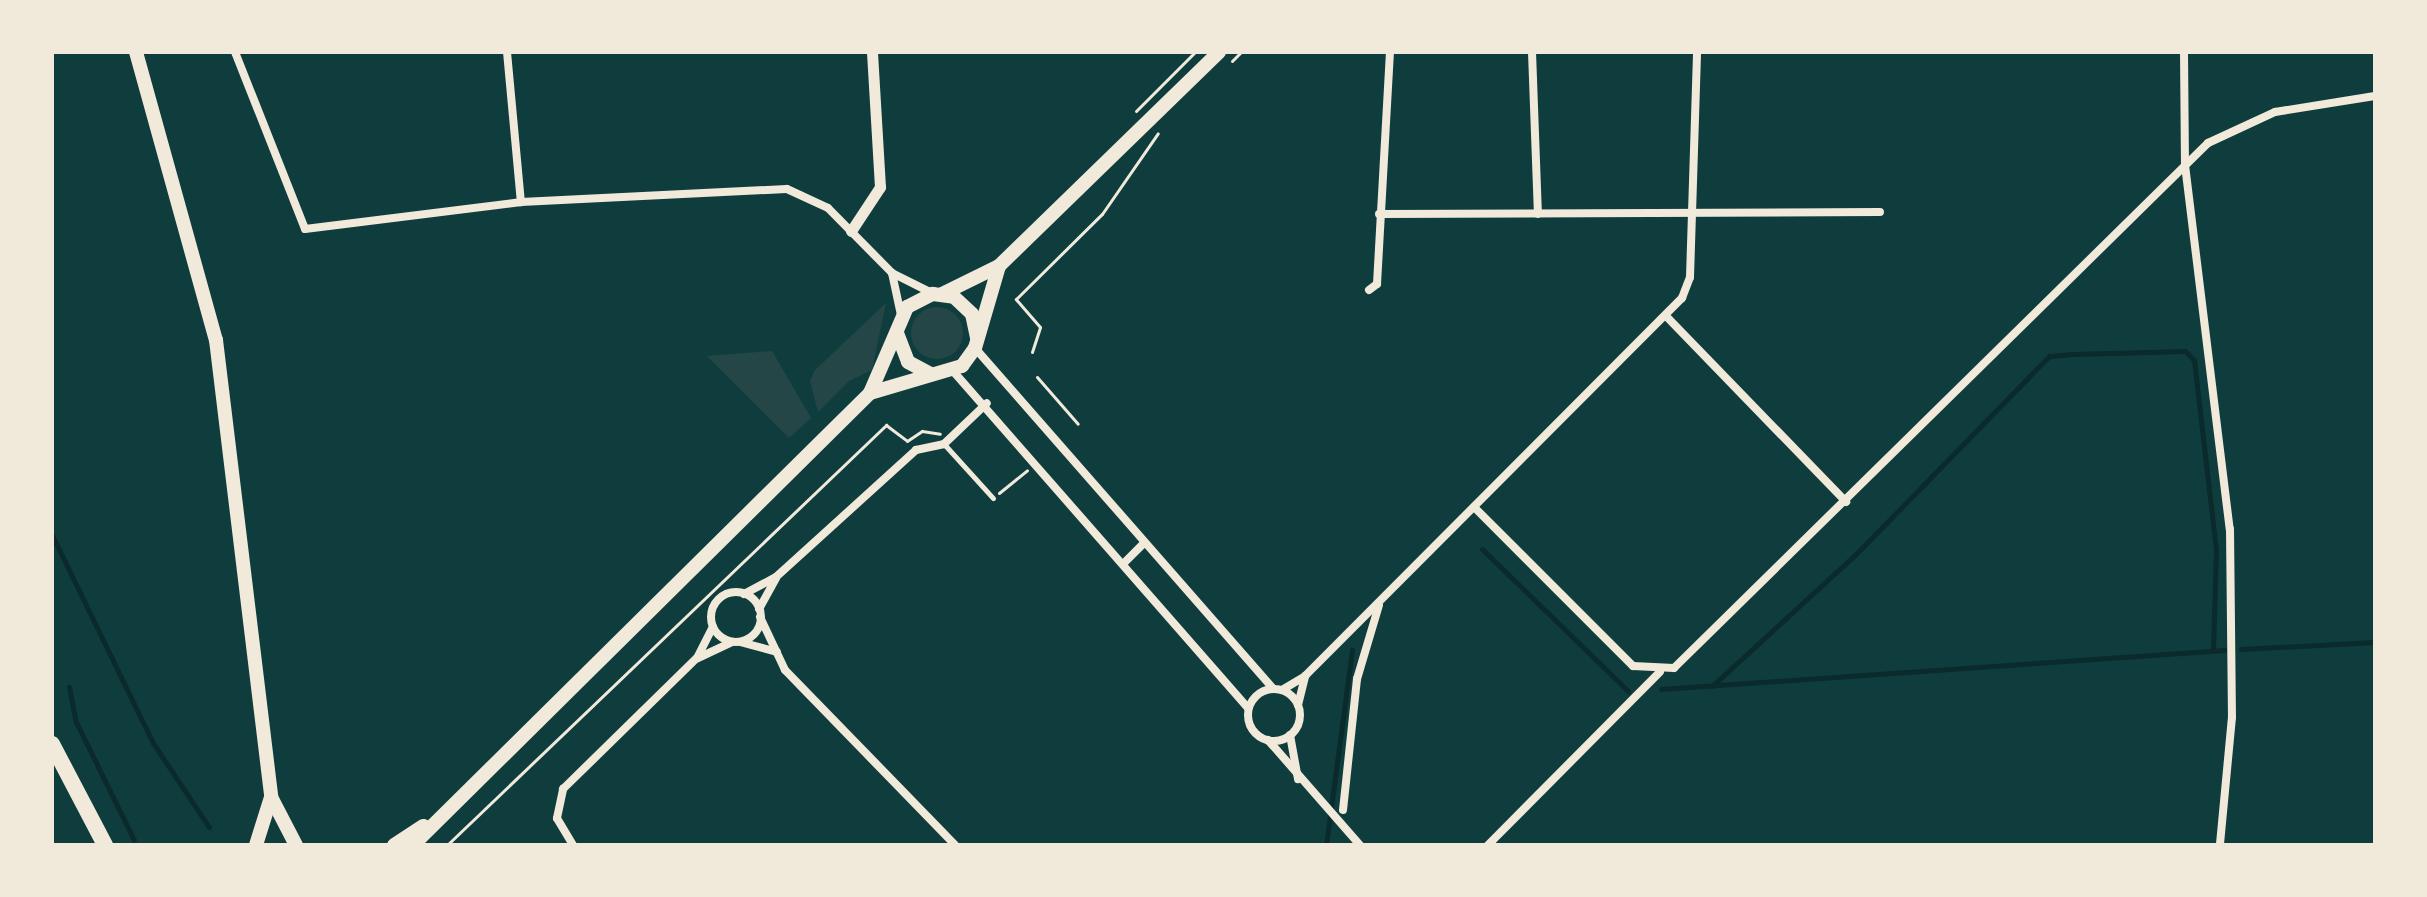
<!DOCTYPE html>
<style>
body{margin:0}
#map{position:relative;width:2427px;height:897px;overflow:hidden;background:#0f3d3e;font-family:Roboto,sans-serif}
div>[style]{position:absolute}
.green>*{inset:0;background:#244646}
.round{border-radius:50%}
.stream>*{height:5px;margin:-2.5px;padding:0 2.5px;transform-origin:2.5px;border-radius:2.5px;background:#0a2a2b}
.path>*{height:3px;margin:-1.5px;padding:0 1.5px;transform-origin:1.5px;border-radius:1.5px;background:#f1e9da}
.service>*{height:5px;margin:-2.5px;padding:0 2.5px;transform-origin:2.5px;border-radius:2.5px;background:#f1e9da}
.minor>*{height:8px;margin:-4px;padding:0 4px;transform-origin:4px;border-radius:4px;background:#f1e9da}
.minor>.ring{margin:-4px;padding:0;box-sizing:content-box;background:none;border:8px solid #f1e9da;border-radius:50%}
.tertiary>*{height:11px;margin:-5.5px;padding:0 5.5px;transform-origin:5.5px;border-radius:5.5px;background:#f1e9da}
.secondary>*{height:14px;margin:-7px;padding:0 7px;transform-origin:7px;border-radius:7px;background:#f1e9da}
.primary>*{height:14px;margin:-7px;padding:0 7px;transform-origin:7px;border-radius:7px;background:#f1e9da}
.motorway>*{height:16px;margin:-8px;padding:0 8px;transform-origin:8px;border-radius:8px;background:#f1e9da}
span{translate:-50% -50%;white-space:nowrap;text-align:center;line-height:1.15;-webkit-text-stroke:6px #f1e9da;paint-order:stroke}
.frame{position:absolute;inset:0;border:54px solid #f1e9da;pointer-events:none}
</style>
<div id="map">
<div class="green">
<div style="clip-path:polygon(886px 303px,872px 370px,849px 381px,818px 412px,810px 381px,815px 370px)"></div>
<div class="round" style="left:911px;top:307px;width:52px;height:52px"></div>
<div style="clip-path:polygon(772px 351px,811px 418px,789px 438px,707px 356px)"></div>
</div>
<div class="stream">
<div style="left:52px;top:535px;width:231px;rotate:64.1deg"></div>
<div style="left:153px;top:743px;width:101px;rotate:56.3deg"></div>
<div style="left:1482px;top:549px;width:204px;rotate:44.2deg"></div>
<div style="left:2241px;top:649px;width:134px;rotate:-3deg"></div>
<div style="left:1712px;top:686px;width:194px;rotate:-42.5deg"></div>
<div style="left:1855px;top:555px;width:278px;rotate:-45.7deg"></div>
<div style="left:2049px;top:356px;width:24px;rotate:-5deg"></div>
<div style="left:2073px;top:354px;width:112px;rotate:-1.5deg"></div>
<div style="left:2185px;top:351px;width:13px;rotate:45deg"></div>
<div style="left:2194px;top:360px;width:190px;rotate:83.4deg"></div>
<div style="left:2216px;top:549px;width:101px;rotate:91.7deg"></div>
<div style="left:69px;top:687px;width:36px;rotate:79deg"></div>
<div style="left:76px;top:722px;width:131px;rotate:63.8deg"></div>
<div style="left:1661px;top:689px;width:565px;rotate:-3.96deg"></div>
<div style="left:1326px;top:845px;width:197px;rotate:-82.4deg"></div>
</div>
<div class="path">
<div style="left:1232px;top:61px;width:13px;rotate:-45deg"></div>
<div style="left:1136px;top:111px;width:83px;rotate:-45deg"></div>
<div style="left:1032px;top:352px;width:26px;rotate:-72deg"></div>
<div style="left:1040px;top:327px;width:37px;rotate:-131deg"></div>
<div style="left:1016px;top:299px;width:121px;rotate:-44.7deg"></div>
<div style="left:1102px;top:214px;width:98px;rotate:-55.3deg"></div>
<div style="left:1037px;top:377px;width:62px;rotate:48.9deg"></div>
<div style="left:999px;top:493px;width:36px;rotate:-39deg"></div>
<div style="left:447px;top:845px;width:608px;rotate:-43.73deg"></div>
<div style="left:886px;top:425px;width:26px;rotate:37deg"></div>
<div style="left:907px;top:441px;width:18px;rotate:-34deg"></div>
<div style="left:922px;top:431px;width:18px;rotate:9deg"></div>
</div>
<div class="service">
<div style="left:944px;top:444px;width:73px;rotate:47.8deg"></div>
</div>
<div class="minor">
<div style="left:235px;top:52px;width:190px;rotate:68.4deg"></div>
<div style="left:305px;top:229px;width:218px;rotate:-7.1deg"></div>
<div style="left:507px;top:52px;width:151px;rotate:84.7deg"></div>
<div style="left:521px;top:202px;width:266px;rotate:-2.8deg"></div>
<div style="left:787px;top:189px;width:45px;rotate:24.9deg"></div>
<div style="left:828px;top:208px;width:91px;rotate:45.4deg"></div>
<div style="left:892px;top:273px;width:45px;rotate:26.6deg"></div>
<div style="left:1532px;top:52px;width:162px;rotate:87.9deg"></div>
<div style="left:2184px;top:52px;width:113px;rotate:89.5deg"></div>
<div style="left:2185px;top:165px;width:367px;rotate:83deg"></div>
<div style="left:2230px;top:529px;width:188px;rotate:89.4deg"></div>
<div style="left:2232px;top:717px;width:129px;rotate:95.4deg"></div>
<div style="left:1379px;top:214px;width:501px;rotate:-0.23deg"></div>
<div style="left:892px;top:273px;width:43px;rotate:77.9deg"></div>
<div style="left:1369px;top:290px;width:10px;rotate:-37deg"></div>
<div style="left:1377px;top:284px;width:232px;rotate:-86.8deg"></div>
<div style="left:1666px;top:316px;width:259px;rotate:45.9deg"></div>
<div style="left:975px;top:348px;width:452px;rotate:48.8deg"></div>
<div style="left:953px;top:371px;width:448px;rotate:48.8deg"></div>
<div style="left:1474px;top:507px;width:225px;rotate:45deg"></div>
<div style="left:1633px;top:666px;width:41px;rotate:2.8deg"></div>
<div style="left:1674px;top:668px;width:749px;rotate:-44.51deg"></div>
<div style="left:2208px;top:143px;width:74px;rotate:-24.8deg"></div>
<div style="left:2275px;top:112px;width:101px;rotate:-9.1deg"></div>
<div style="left:1125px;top:562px;width:25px;rotate:-45deg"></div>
<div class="ring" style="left:711px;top:592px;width:42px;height:42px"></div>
<div style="left:744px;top:594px;width:36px;rotate:-28deg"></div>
<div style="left:776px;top:577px;width:189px;rotate:-42.2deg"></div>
<div style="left:916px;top:450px;width:29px;rotate:-12deg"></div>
<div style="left:944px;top:444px;width:59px;rotate:-43.6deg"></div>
<div style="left:759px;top:609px;width:35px;rotate:-61deg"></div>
<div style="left:760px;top:617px;width:59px;rotate:64.7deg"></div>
<div style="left:785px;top:670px;width:244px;rotate:45.8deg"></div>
<div style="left:740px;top:642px;width:38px;rotate:15deg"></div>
<div style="left:698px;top:658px;width:38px;rotate:-25deg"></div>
<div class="ring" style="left:1248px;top:689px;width:44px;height:44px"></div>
<div style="left:1282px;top:690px;width:27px;rotate:-31deg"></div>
<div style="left:1305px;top:676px;width:534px;rotate:-45.08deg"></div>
<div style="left:1682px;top:298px;width:22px;rotate:-69deg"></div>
<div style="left:1690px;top:277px;width:225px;rotate:-88.2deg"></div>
<div style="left:1298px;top:705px;width:30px;rotate:-76deg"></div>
<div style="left:1290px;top:735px;width:45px;rotate:79.7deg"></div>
<div style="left:1268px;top:740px;width:140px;rotate:48.8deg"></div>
<div style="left:1343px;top:810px;width:132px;rotate:-83.9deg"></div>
<div style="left:1357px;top:679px;width:77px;rotate:-73.4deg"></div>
<div style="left:573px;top:845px;width:31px;rotate:-121deg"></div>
<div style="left:557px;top:818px;width:30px;rotate:-78deg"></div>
<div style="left:563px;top:789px;width:187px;rotate:-44.4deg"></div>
<div style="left:697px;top:658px;width:35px;rotate:-63deg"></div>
<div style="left:1488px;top:845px;width:244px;rotate:-45.2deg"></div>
</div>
<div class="tertiary">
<div style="left:851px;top:231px;width:53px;rotate:-56.6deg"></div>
<div style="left:880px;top:187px;width:135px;rotate:-93.4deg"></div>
</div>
<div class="secondary">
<div style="left:136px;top:52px;width:299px;rotate:74.5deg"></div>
<div style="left:216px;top:340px;width:460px;rotate:83.1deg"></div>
<div style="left:271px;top:797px;width:54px;rotate:62.5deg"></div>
<div style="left:256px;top:845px;width:50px;rotate:-72.6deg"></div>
</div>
<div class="primary">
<div style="left:942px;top:294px;width:64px;rotate:-26.2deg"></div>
<div style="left:999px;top:266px;width:307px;rotate:-44.2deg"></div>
<div style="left:897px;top:333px;width:31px;rotate:69deg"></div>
<div style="left:908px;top:362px;width:26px;rotate:28deg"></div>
<div style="left:870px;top:393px;width:96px;rotate:-16.4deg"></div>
<div style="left:962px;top:366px;width:22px;rotate:-54deg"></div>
<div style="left:975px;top:348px;width:85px;rotate:-73.7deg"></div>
<div style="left:394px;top:845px;width:35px;rotate:-33deg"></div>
<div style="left:413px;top:845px;width:643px;rotate:-44.68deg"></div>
<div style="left:870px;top:393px;width:94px;rotate:-66.7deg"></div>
<div style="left:907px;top:307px;width:29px;rotate:-27deg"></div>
<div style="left:933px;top:294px;width:21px;rotate:8deg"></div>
<div style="left:954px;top:297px;width:25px;rotate:43deg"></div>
<div style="left:972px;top:314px;width:24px;rotate:78deg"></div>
</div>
<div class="motorway">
<div style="left:52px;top:744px;width:114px;rotate:62.3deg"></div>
</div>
<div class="frame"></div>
</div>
